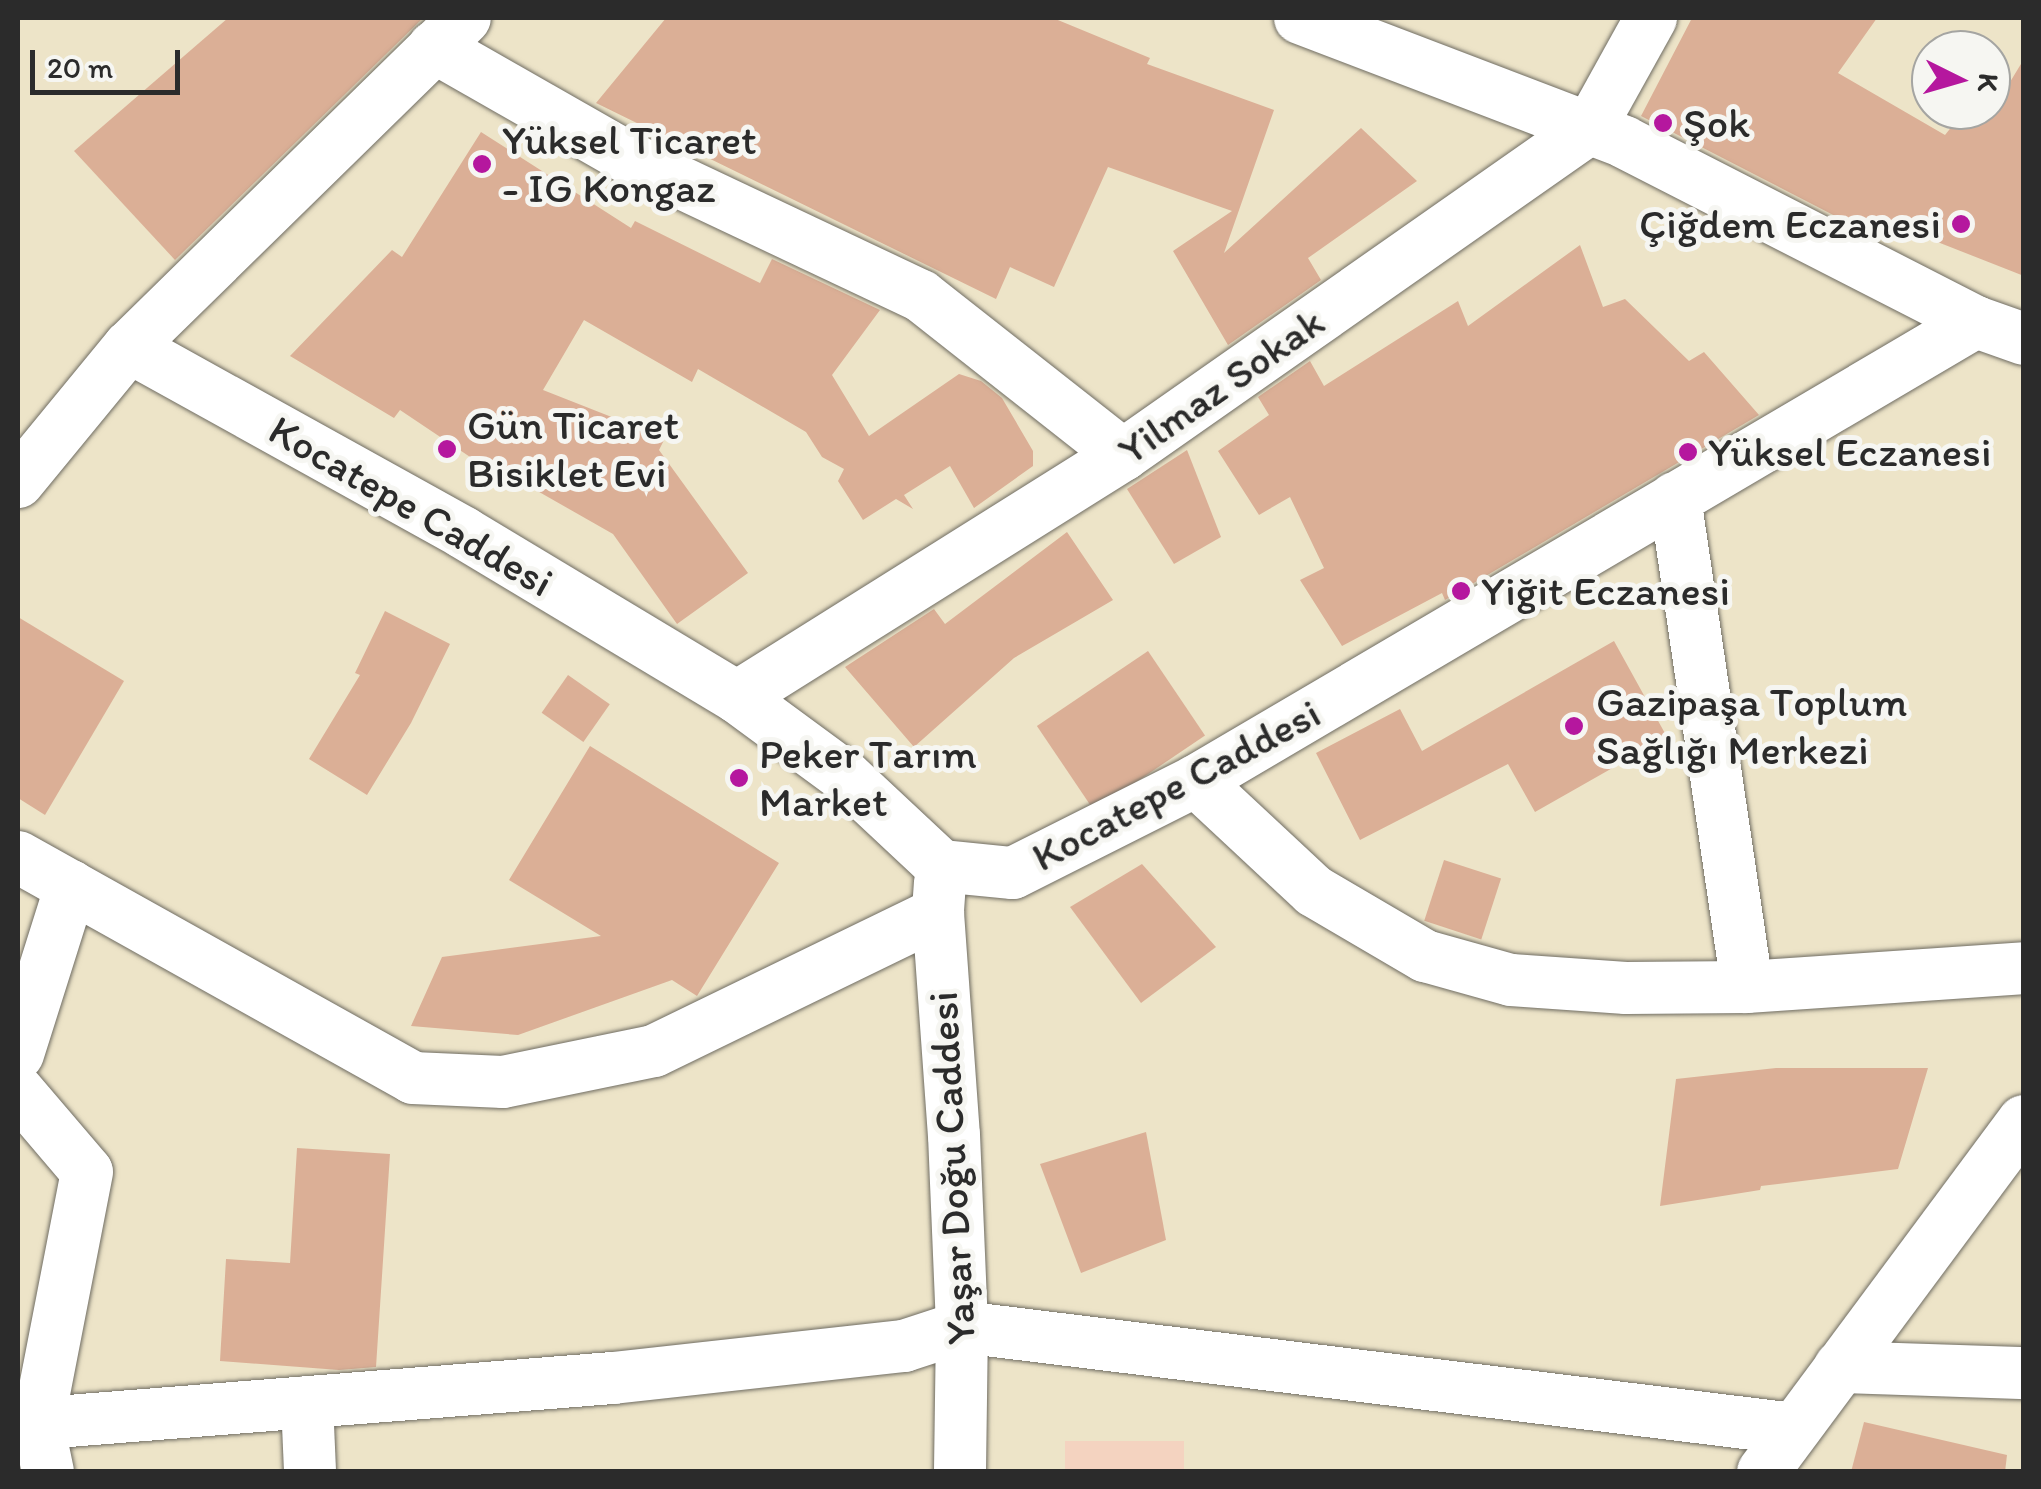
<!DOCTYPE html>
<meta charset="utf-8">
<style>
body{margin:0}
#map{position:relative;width:2041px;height:1489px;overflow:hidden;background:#ede4c8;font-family:Itim,sans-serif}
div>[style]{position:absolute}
.built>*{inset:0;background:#f4d3c0;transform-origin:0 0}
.building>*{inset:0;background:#dbaf96;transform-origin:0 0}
.roads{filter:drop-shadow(0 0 2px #6f6c62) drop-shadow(0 0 2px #6f6c62)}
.minor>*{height:52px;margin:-26px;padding:0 26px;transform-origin:26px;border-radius:26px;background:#fff}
.dots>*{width:28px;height:28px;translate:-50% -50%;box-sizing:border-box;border:5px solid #f6f6f2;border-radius:50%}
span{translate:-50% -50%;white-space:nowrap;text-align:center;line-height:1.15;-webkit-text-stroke:10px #f6f6f2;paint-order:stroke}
.poi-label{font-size:42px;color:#2b2b2b}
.left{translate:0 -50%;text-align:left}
.right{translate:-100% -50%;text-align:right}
.street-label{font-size:42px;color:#2b2b2b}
.frame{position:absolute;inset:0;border:20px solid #2b2b2b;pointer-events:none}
.north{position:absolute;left:1911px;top:30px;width:100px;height:100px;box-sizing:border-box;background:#f6f6f2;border:2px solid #a5a5a2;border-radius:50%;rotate:95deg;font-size:28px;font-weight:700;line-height:40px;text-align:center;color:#2b2b2b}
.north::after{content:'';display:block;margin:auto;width:35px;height:45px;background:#b5179e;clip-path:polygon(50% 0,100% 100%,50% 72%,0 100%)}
.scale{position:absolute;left:30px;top:50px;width:150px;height:45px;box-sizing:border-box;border:5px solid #2b2b2b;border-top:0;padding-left:12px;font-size:30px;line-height:35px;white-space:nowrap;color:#2b2b2b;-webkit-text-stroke:8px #f6f6f2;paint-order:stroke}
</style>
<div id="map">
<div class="built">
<div style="left:1184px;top:1441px;width:30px;height:119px;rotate:90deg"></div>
</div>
<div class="building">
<div style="clip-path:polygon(228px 18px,423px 18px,175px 260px,74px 151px)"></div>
<div style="clip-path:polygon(666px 18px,1053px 18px,1150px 58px,1147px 64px,1274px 110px,1224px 253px,1361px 128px,1417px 181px,1308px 258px,1321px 280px,1228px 345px,1173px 251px,1232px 211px,1108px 167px,1054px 287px,1010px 267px,996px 299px,596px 103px)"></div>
<div style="clip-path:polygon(1692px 18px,1877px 18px,1838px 73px,1945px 135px,1965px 110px,1993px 110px,2024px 59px,2024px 276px,1879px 219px,1870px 234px,1641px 116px)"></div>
<div style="clip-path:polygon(481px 132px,631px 228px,635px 221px,760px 283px,772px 259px,880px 310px,832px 375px,869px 436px,959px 374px,981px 381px,1002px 398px,1033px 451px,1033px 466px,974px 508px,950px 466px,904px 495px,913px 509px,896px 499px,863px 520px,838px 481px,844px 469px,822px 457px,806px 432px,698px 369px,692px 382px,584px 320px,543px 390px,665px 438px,659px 450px,748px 573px,677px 624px,613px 534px,497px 468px,494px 473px,400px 410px,394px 418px,290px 356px,392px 250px,402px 257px)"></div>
<div style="clip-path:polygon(1580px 245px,1603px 307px,1625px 299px,1689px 361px,1704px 352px,1759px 415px,1445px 600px,1442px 593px,1342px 646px,1300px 580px,1324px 568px,1290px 497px,1259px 515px,1218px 451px,1269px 415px,1258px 397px,1310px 361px,1324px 386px,1458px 301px,1468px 326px)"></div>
<div style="clip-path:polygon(1187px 450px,1221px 537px,1174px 564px,1127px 489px)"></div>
<div style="clip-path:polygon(1067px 532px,1113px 600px,1014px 658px,914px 747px,845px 667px,934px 609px,945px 624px)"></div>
<div style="clip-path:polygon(385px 611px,450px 644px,411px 723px,367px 795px,309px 759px,360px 675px,355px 673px)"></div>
<div style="clip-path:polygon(18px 617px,124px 681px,45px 815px,18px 798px)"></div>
<div style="clip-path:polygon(1614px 641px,1667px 737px,1535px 812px,1508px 764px,1360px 840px,1316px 753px,1400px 709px,1422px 751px)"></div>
<div style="left:1148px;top:651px;width:102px;height:134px;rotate:56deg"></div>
<div style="left:568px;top:675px;width:51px;height:46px;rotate:35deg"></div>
<div style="clip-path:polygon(590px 746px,779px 863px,697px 996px,672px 980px,518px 1035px,411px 1026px,442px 957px,601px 936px,509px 880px)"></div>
<div style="left:1444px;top:860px;width:60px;height:64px;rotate:18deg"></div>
<div style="clip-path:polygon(1142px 864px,1216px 947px,1141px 1003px,1070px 907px)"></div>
<div style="clip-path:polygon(1776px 1068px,1928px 1068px,1898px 1169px,1761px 1186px,1760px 1190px,1660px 1206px,1676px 1079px)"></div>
<div style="clip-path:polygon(1146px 1132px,1166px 1240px,1081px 1273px,1040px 1164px)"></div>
<div style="clip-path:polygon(297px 1148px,390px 1154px,376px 1367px,339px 1370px,220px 1361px,226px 1259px,290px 1263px)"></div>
<div style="clip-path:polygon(1864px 1422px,2007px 1455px,2005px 1472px,1851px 1472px)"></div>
</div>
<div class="roads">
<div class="minor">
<div style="left:1300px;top:18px;width:347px;rotate:20.9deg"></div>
<div style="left:1624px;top:142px;width:395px;rotate:27.1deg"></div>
<div style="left:1976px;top:322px;width:51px;rotate:19.5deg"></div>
<div style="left:434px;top:47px;width:222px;rotate:29.7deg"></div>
<div style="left:627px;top:157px;width:325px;rotate:25.3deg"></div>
<div style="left:921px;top:296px;width:257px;rotate:38.2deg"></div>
<div style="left:129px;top:347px;width:383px;rotate:29deg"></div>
<div style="left:464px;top:533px;width:318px;rotate:31deg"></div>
<div style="left:737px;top:697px;width:135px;rotate:36.3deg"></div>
<div style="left:846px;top:777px;width:130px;rotate:43.1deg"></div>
<div style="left:941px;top:866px;width:72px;rotate:5.6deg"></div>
<div style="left:1013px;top:873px;width:205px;rotate:-26.7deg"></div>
<div style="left:1196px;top:781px;width:905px;rotate:-30.48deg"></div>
<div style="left:18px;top:482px;width:175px;rotate:-50.6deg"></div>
<div style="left:129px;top:347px;width:470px;rotate:-44.4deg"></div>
<div style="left:1675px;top:498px;width:494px;rotate:81.6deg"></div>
<div style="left:737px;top:697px;width:456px;rotate:-32.1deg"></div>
<div style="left:1123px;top:455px;width:570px;rotate:-35deg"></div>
<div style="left:1590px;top:128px;width:126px;rotate:-61deg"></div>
<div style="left:1196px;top:781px;width:161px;rotate:43deg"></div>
<div style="left:1314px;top:891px;width:129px;rotate:30.4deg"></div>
<div style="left:1425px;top:956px;width:89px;rotate:15.6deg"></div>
<div style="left:1511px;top:980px;width:115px;rotate:4deg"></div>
<div style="left:1626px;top:988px;width:121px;rotate:-0.5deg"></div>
<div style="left:1747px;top:987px;width:278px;rotate:-3.9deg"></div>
<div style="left:18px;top:857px;width:453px;rotate:29.2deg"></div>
<div style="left:413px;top:1078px;width:90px;rotate:2.5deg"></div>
<div style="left:503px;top:1082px;width:154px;rotate:-11.6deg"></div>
<div style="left:654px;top:1051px;width:316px;rotate:-25.9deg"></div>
<div style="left:940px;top:882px;width:31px;rotate:94deg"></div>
<div style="left:938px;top:913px;width:223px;rotate:85.9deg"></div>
<div style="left:954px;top:1135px;width:192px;rotate:87.6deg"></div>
<div style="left:962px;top:1327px;width:145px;rotate:90.8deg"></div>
<div style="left:18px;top:1054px;width:176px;rotate:-72.5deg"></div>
<div style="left:18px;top:1091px;width:106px;rotate:49.6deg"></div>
<div style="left:87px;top:1172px;width:257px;rotate:101deg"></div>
<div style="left:38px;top:1424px;width:49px;rotate:78.2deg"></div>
<div style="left:1840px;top:1367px;width:184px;rotate:1.9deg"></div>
<div style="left:307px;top:1402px;width:70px;rotate:87.5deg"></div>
<div style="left:18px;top:1425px;width:597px;rotate:-4.52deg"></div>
<div style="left:613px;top:1378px;width:293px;rotate:-6.3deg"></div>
<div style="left:904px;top:1346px;width:61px;rotate:-18.1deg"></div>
<div style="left:962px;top:1327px;width:838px;rotate:6.99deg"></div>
<div style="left:1763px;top:1472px;width:437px;rotate:-53.4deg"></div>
</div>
</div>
<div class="dots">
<div style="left:1663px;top:123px;background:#b5179e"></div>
<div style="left:482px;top:164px;background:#b5179e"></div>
<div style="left:1961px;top:224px;background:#b5179e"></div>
<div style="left:447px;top:449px;background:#b5179e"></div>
<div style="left:1688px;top:452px;background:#b5179e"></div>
<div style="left:1461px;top:591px;background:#b5179e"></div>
<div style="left:1574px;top:726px;background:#b5179e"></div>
<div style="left:739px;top:778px;background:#b5179e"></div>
</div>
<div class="poi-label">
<span class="left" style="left:1683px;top:123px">Şok</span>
<span class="left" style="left:502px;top:164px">Yüksel Ticaret<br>- IG Kongaz</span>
<span class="right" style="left:1941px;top:224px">Çiğdem Eczanesi</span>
<span class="left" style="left:467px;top:449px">Gün Ticaret<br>Bisiklet Evi</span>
<span class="left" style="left:1708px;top:452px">Yüksel Eczanesi</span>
<span class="left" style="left:1481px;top:591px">Yiğit Eczanesi</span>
<span class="left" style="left:1596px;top:726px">Gazipaşa Toplum<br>Sağlığı Merkezi</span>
<span class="left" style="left:759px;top:778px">Peker Tarım<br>Market</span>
</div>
<div class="street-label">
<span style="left:1221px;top:386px;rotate:-35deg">Yilmaz Sokak</span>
<span style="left:411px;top:506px;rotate:30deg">Kocatepe Caddesi</span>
<span style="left:1176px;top:785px;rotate:-28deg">Kocatepe Caddesi</span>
<span style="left:952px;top:1168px;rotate:-93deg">Yaşar Doğu Caddesi</span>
</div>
<div class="frame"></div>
<div class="north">K</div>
<div class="scale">20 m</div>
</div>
